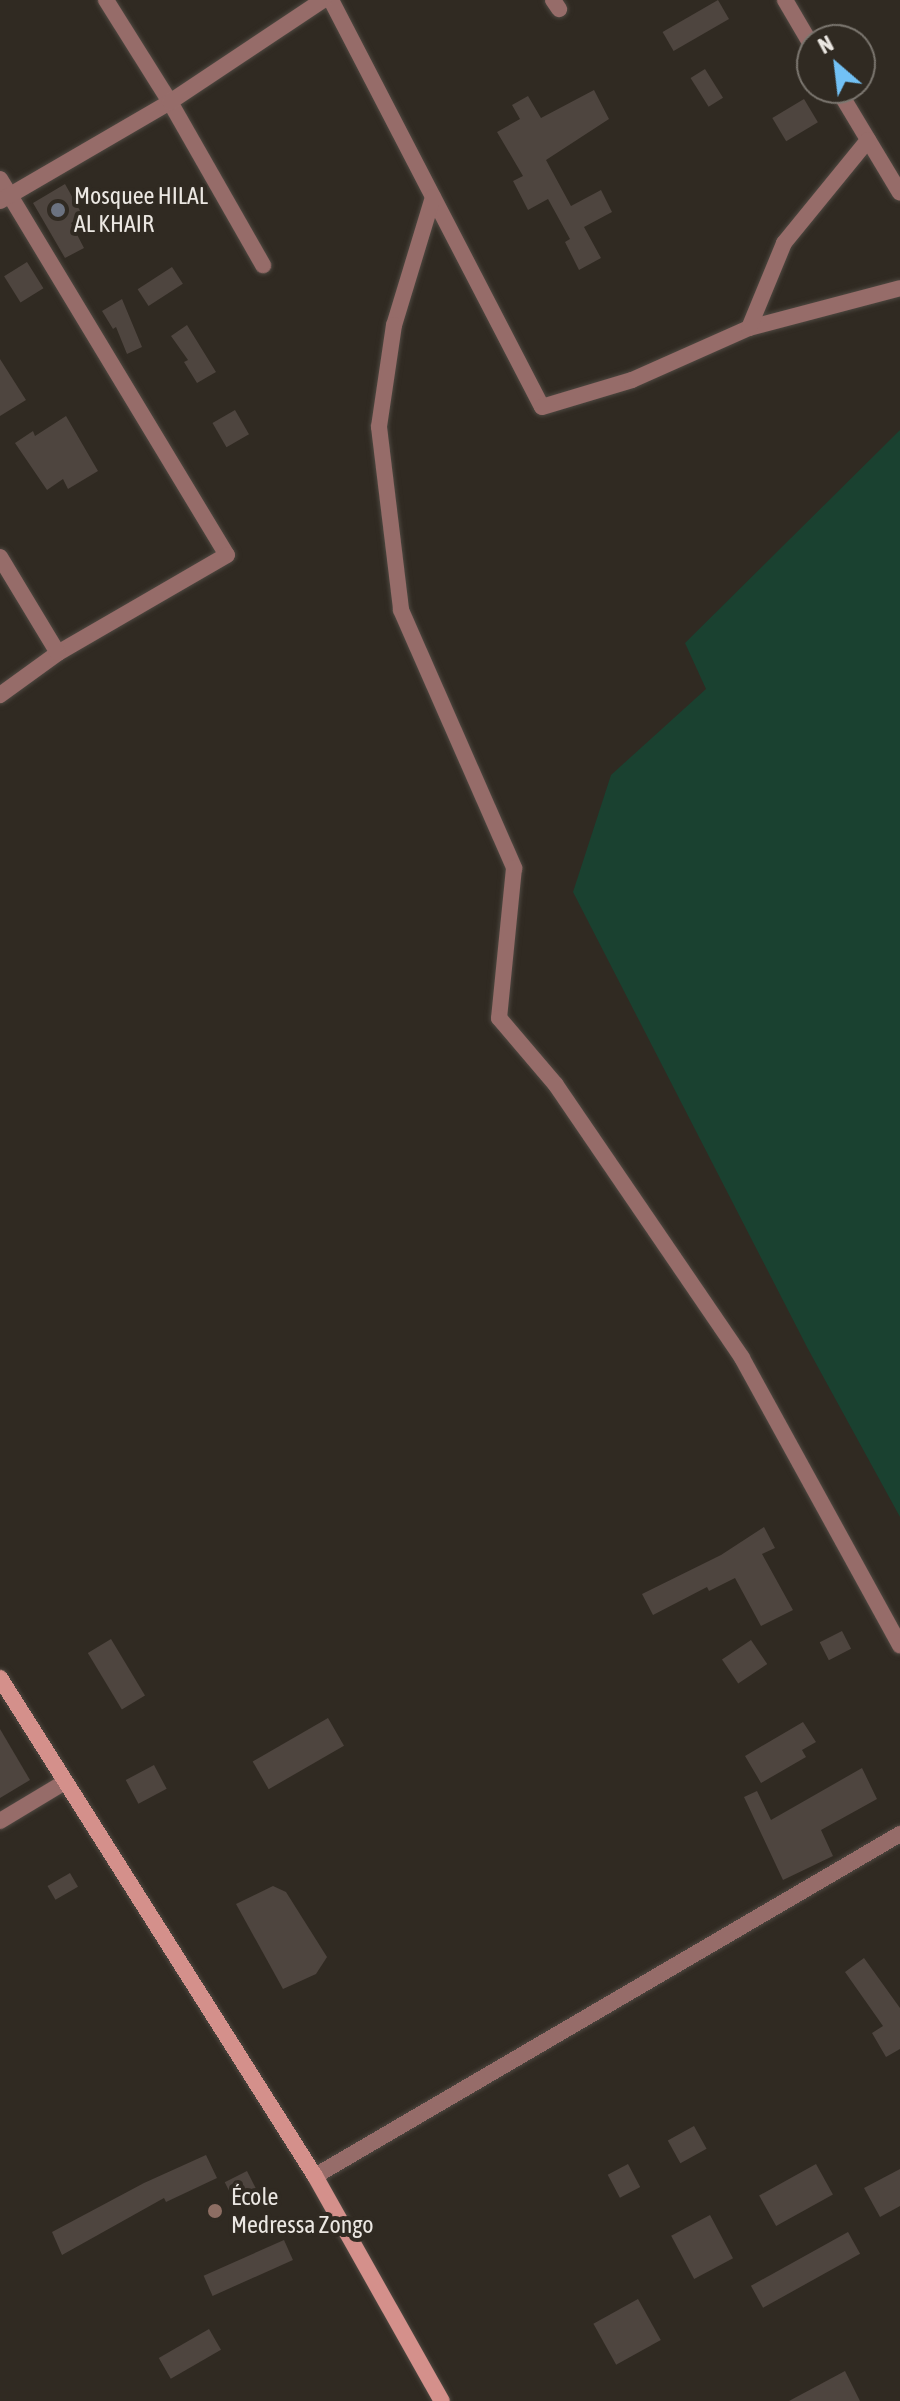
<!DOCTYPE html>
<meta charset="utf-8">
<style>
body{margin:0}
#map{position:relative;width:900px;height:2401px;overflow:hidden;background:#302a22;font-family:"Asap Condensed",sans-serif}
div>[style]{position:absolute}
.green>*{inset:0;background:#1a4130}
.building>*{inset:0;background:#4e453f;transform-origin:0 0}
.roads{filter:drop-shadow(0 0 2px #4e4841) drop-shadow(0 0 2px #4e4841)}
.street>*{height:16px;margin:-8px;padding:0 8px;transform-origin:8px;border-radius:8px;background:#966c69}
.secondary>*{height:16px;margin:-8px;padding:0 8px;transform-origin:8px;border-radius:8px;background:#d4908b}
.dots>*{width:22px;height:22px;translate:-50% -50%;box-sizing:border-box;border:4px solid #302a22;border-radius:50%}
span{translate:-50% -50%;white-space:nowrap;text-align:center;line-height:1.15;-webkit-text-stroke:8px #302a22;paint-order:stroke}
.poi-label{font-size:24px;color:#ebe7e2}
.left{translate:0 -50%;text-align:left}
.north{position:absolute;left:796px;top:24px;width:80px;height:80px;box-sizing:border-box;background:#302a22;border:2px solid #7b766f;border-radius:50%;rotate:332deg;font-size:22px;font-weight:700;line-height:32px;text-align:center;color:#ebe7e2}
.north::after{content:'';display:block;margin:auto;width:28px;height:36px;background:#72c1f5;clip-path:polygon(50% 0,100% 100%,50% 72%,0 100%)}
</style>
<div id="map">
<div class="green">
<div style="clip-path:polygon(900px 430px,900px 1517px,808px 1349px,573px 892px,611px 775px,706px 689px,685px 643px)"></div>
</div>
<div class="building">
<div style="left:718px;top:0;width:22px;height:64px;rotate:60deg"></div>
<div style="left:705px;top:69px;width:34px;height:17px;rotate:58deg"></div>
<div style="clip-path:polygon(594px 90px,609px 119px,546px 160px,571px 206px,601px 190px,612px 212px,584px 227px,601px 258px,579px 270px,565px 242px,570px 239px,548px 199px,528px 210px,513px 181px,523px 176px,497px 132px,520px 119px,512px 105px,528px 96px,541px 118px)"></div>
<div style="left:804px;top:99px;width:27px;height:37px;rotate:59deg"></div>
<div style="clip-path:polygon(65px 184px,83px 216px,71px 223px,84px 248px,65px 258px,33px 203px)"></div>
<div style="left:27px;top:262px;width:31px;height:27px;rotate:58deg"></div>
<div style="left:172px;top:267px;width:20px;height:41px;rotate:57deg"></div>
<div style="clip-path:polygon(122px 299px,142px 347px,127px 354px,116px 327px,113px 329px,102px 311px)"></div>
<div style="clip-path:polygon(187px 325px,216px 372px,197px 383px,184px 362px,188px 360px,171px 336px)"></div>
<div style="clip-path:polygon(0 359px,26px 400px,0 416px)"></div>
<div style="left:235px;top:410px;width:28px;height:26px;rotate:60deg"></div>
<div style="clip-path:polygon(66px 416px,98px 471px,68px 489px,63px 479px,47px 490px,15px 443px,33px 431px,35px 436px)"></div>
<div style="clip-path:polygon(764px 1527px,775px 1548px,762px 1554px,793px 1610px,761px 1626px,735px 1578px,709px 1591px,707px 1587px,653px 1615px,642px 1594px,721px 1555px)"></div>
<div style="left:842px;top:1631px;width:20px;height:25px;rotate:63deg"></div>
<div style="left:111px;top:1639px;width:66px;height:27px;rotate:59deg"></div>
<div style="left:751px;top:1640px;width:29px;height:35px;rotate:56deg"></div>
<div style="left:328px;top:1718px;width:32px;height:87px;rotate:60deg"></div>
<div style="clip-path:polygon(803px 1722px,816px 1742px,802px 1750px,806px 1757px,761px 1783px,745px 1756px)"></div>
<div style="clip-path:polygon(0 1729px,30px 1780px,0 1798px)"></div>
<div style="left:154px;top:1765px;width:27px;height:32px;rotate:62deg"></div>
<div style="clip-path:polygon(862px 1768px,877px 1799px,821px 1830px,833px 1856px,783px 1880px,744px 1797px,757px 1791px,771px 1820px)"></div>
<div style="left:70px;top:1873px;width:16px;height:26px;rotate:60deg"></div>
<div style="clip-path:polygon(273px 1886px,286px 1892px,327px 1957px,316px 1974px,283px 1989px,236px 1904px)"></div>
<div style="clip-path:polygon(864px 1958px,900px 2008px,900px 2049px,886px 2057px,872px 2033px,883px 2026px,845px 1972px)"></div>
<div style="left:694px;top:2126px;width:26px;height:30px;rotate:61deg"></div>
<div style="clip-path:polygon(206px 2155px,217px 2178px,166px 2202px,164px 2198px,62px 2255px,52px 2232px,144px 2183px)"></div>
<div style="left:628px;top:2164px;width:26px;height:23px;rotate:62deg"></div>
<div style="left:816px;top:2164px;width:35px;height:65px;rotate:61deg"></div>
<div style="clip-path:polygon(900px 2169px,900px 2206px,880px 2217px,864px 2188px)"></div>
<div style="left:247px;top:2171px;width:25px;height:25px;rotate:63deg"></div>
<div style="left:710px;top:2215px;width:49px;height:44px;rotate:62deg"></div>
<div style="left:848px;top:2232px;width:25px;height:111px;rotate:61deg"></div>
<div style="left:284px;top:2240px;width:22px;height:88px;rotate:66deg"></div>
<div style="left:638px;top:2299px;width:47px;height:51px;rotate:61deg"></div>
<div style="left:209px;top:2329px;width:24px;height:58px;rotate:60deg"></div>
<div style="clip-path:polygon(845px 2371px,860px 2401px,789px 2401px)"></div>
</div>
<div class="roads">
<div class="street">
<div style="left:106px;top:0;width:120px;rotate:57.9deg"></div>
<div style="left:170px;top:102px;width:188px;rotate:60.3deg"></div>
<div style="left:331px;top:0;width:458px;rotate:62.6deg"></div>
<div style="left:542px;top:407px;width:94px;rotate:-16.7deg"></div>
<div style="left:632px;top:380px;width:128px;rotate:-24deg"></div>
<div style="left:749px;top:328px;width:156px;rotate:-14.8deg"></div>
<div style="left:553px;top:0;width:11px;rotate:56deg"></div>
<div style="left:785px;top:0;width:53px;rotate:59.6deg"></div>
<div style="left:837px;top:88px;width:122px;rotate:59deg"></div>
<div style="left:0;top:179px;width:439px;rotate:58.9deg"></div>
<div style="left:227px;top:555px;width:195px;rotate:149.9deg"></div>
<div style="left:58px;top:653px;width:72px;rotate:144.1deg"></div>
<div style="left:433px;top:197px;width:134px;rotate:106.9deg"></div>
<div style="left:394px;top:325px;width:103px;rotate:98.4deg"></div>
<div style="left:379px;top:427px;width:184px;rotate:83.1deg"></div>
<div style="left:401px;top:610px;width:282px;rotate:66.3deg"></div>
<div style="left:514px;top:868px;width:151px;rotate:95.7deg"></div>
<div style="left:499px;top:1018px;width:88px;rotate:49.6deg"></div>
<div style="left:556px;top:1085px;width:330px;rotate:55.7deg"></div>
<div style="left:742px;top:1358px;width:328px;rotate:61.2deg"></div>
<div style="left:0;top:201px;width:197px;rotate:-30.2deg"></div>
<div style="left:170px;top:102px;width:184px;rotate:-33.7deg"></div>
<div style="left:749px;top:328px;width:92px;rotate:-67.6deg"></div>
<div style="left:784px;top:243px;width:133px;rotate:-50.8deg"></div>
<div style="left:0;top:557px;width:112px;rotate:58.9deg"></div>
<div style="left:0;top:1821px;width:76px;rotate:-31deg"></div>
<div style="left:315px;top:2176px;width:678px;rotate:-30.31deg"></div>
</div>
<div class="secondary">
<div style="left:0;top:1678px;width:589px;rotate:57.69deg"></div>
<div style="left:315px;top:2176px;width:258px;rotate:60.6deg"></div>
</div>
</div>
<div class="dots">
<div style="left:58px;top:210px;background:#6b7280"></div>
<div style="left:215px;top:2211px;background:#8d6e63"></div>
</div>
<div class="poi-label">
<span class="left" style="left:74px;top:210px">Mosquee HILAL<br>AL KHAIR</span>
<span class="left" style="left:231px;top:2211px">École<br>Medressa Zongo</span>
</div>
<div class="north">N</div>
</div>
